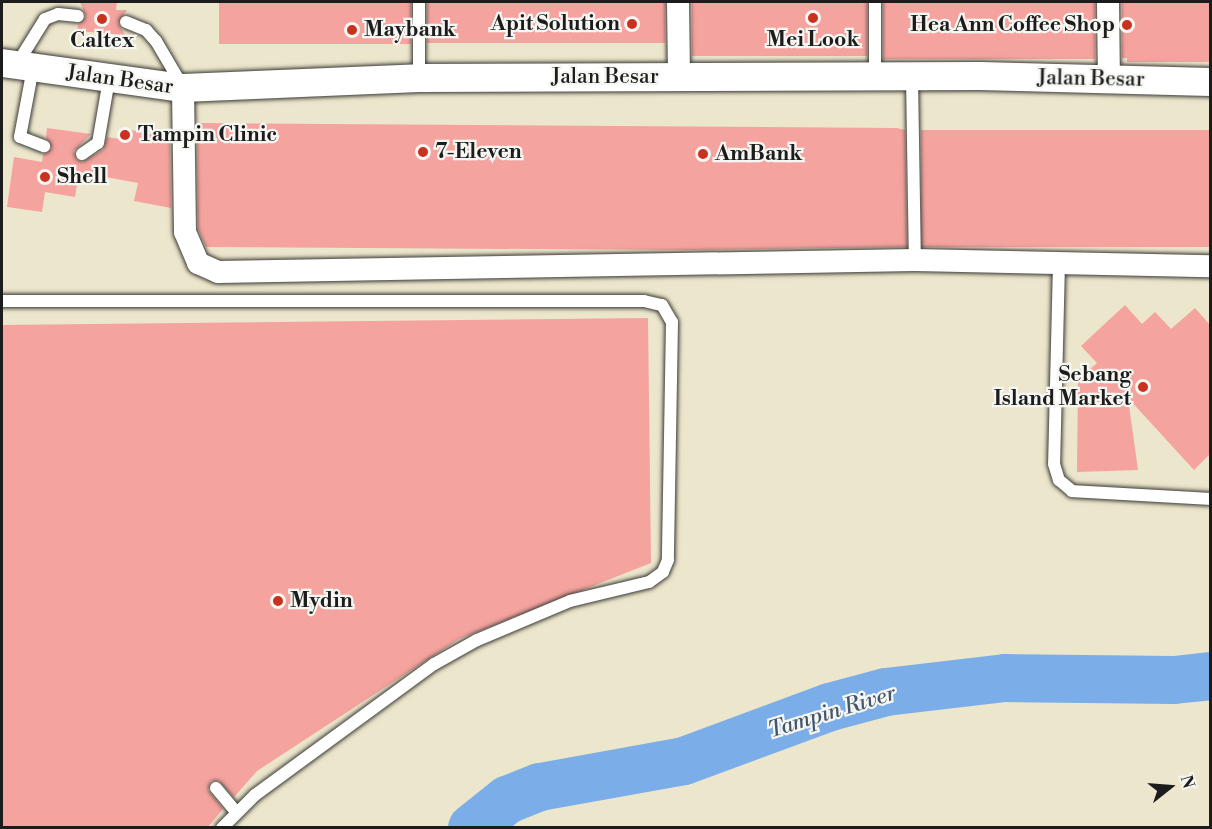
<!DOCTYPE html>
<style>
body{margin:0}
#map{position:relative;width:1212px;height:829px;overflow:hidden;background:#ece6cc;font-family:"Libre Bodoni",serif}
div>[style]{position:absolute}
.river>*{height:48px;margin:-24px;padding:0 24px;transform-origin:24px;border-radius:24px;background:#7baee8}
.building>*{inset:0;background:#f5a39f;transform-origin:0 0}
.roads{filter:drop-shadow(0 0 2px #3b3a36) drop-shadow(0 0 2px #3b3a36)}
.service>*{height:12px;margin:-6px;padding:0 6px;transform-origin:6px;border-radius:6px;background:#fff}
.minor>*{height:22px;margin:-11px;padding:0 11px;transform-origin:11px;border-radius:11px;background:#fff}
.tertiary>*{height:28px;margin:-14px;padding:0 14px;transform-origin:14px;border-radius:14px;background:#fff}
.dots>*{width:16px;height:16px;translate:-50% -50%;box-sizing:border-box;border:3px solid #f6f6f2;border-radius:50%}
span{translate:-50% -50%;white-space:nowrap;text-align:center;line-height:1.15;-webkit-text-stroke:4.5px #f6f6f2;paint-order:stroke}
.poi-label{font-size:21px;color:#1c1c1c;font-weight:700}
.right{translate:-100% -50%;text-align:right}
.left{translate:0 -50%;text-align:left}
.street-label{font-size:21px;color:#1c1c1c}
.water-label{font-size:22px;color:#42566e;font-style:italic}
.frame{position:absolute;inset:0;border:3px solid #1c1c1c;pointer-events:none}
.north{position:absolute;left:1140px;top:757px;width:60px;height:60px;-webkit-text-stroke:4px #f6f6f2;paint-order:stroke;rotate:73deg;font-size:16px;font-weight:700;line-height:24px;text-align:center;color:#1c1c1c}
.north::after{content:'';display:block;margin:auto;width:21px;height:27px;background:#1c1c1c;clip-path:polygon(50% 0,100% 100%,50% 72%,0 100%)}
</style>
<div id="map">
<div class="river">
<div style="left:472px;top:828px;width:45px;rotate:-38.7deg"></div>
<div style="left:507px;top:800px;width:35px;rotate:-22deg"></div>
<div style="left:540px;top:787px;width:146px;rotate:-10.2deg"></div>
<div style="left:684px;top:761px;width:156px;rotate:-20.3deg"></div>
<div style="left:830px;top:707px;width:58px;rotate:-15deg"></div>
<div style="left:886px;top:692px;width:120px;rotate:-6.7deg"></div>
<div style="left:1005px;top:678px;width:169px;rotate:0.7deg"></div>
<div style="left:1174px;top:680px;width:36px;rotate:-6deg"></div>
</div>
<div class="building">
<div style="clip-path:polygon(80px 2px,117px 2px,116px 10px,127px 10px,118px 23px,125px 35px,77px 31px,78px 24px,86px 17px)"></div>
<div style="left:219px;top:2px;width:192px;height:42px"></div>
<div style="left:427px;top:2px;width:238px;height:41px"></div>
<div style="left:692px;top:2px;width:175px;height:54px"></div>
<div style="left:883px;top:2px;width:212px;height:57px"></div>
<div style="clip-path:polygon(1122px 2px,1210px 2px,1210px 62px,1127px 62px,1127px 58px,1122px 58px)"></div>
<div style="clip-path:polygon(197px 123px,897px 128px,905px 130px,907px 247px,690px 250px,206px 247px,198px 229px)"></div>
<div style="clip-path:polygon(47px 128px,91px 134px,74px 151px,76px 159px,82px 162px,103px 150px,107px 137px,120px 139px,121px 128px,170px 138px,171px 208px,134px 201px,138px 183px,79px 172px,75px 197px,45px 192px,42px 212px,7px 207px,14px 157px,42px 162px,43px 154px,52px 148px,46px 138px)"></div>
<div style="left:921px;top:130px;width:289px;height:117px"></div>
<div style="clip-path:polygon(1125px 305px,1142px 324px,1155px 312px,1171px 329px,1195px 308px,1210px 325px,1210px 454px,1194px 470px,1128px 398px,1138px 470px,1077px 472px,1078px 380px,1097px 363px,1081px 346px)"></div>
<div style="clip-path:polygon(648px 318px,651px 563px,459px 639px,257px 771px,234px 797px,219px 781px,211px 781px,208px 790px,223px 809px,207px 828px,2px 828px,2px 325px)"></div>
</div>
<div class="roads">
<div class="service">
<div style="left:419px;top:2px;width:76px;rotate:90deg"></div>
<div style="left:126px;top:22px;width:22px;rotate:22deg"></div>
<div style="left:146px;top:30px;width:15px;rotate:48deg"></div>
<div style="left:156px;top:41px;width:53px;rotate:59.6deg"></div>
<div style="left:17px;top:64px;width:53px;rotate:-58.1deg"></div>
<div style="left:45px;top:19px;width:14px;rotate:-21deg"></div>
<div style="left:58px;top:14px;width:20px;rotate:6deg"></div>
<div style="left:33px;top:68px;width:70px;rotate:100.7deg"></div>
<div style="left:20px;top:137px;width:26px;rotate:21deg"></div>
<div style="left:875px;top:77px;width:75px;rotate:-90deg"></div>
<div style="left:912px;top:77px;width:183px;rotate:89.1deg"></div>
<div style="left:82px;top:154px;width:19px;rotate:-35deg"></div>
<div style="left:98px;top:143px;width:65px;rotate:-80.2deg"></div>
<div style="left:1059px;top:263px;width:201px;rotate:91.4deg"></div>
<div style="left:1054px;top:464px;width:17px;rotate:73deg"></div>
<div style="left:1059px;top:480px;width:17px;rotate:40deg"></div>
<div style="left:1072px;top:491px;width:138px;rotate:3.3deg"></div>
<div style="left:2px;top:301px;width:642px"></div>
<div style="left:644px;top:301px;width:18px;rotate:13deg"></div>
<div style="left:662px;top:305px;width:20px;rotate:60deg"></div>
<div style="left:672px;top:322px;width:238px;rotate:91deg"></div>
<div style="left:668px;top:560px;width:13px;rotate:113deg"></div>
<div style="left:663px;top:572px;width:17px;rotate:144deg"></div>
<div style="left:649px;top:582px;width:81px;rotate:166.5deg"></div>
<div style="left:570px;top:601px;width:101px;rotate:157.2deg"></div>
<div style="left:477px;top:640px;width:49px;rotate:150.8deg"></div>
<div style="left:434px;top:664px;width:222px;rotate:143.8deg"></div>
<div style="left:255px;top:795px;width:47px;rotate:135deg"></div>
<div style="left:216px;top:788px;width:31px;rotate:50deg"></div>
</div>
<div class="minor">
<div style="left:678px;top:2px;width:75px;rotate:89.2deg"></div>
<div style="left:1108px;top:2px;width:77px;rotate:89.3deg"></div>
<div style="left:183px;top:88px;width:144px;rotate:89.2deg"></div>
<div style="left:185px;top:232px;width:34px;rotate:67deg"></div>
<div style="left:198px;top:263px;width:22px;rotate:24deg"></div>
<div style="left:218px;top:272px;width:697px;rotate:-0.99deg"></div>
<div style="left:915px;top:260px;width:295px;rotate:1.2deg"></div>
</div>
<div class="tertiary">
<div style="left:2px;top:63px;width:183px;rotate:7.9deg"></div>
<div style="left:183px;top:88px;width:236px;rotate:-2.4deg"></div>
<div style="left:419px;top:78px;width:561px;rotate:-0.2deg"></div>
<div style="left:980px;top:76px;width:230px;rotate:1.5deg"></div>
</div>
</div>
<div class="dots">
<div style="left:813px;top:18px;background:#c8321e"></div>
<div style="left:102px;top:19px;background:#c8321e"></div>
<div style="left:632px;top:24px;background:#c8321e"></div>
<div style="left:1127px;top:25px;background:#c8321e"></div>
<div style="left:352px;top:30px;background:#c8321e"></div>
<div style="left:125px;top:135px;background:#c8321e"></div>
<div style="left:423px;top:152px;background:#c8321e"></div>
<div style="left:703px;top:154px;background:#c8321e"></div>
<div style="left:45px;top:177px;background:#c8321e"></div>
<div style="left:1143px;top:387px;background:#c8321e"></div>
<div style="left:278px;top:601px;background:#c8321e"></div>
</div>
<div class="poi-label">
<span class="right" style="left:620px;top:24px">Apit Solution</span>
<span class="right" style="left:1115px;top:25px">Hea Ann Coffee Shop</span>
<span class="left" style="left:364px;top:30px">Maybank</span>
<span style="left:813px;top:40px">Mei Look</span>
<span style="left:102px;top:41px">Caltex</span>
<span class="left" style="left:138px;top:135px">Tampin Clinic</span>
<span class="left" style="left:435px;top:152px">7-Eleven</span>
<span class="left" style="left:715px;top:154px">AmBank</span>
<span class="left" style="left:57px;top:177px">Shell</span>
<span class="right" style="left:1131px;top:387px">Sebang<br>Island Market</span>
<span class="left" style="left:290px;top:601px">Mydin</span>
</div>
<div class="street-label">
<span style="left:605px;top:77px">Jalan Besar</span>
<span style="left:1091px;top:79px;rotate:1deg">Jalan Besar</span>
<span style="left:120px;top:80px;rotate:8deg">Jalan Besar</span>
</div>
<div class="water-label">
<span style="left:832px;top:712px;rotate:-17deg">Tampin River</span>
</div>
<div class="frame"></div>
<div class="north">N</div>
</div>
